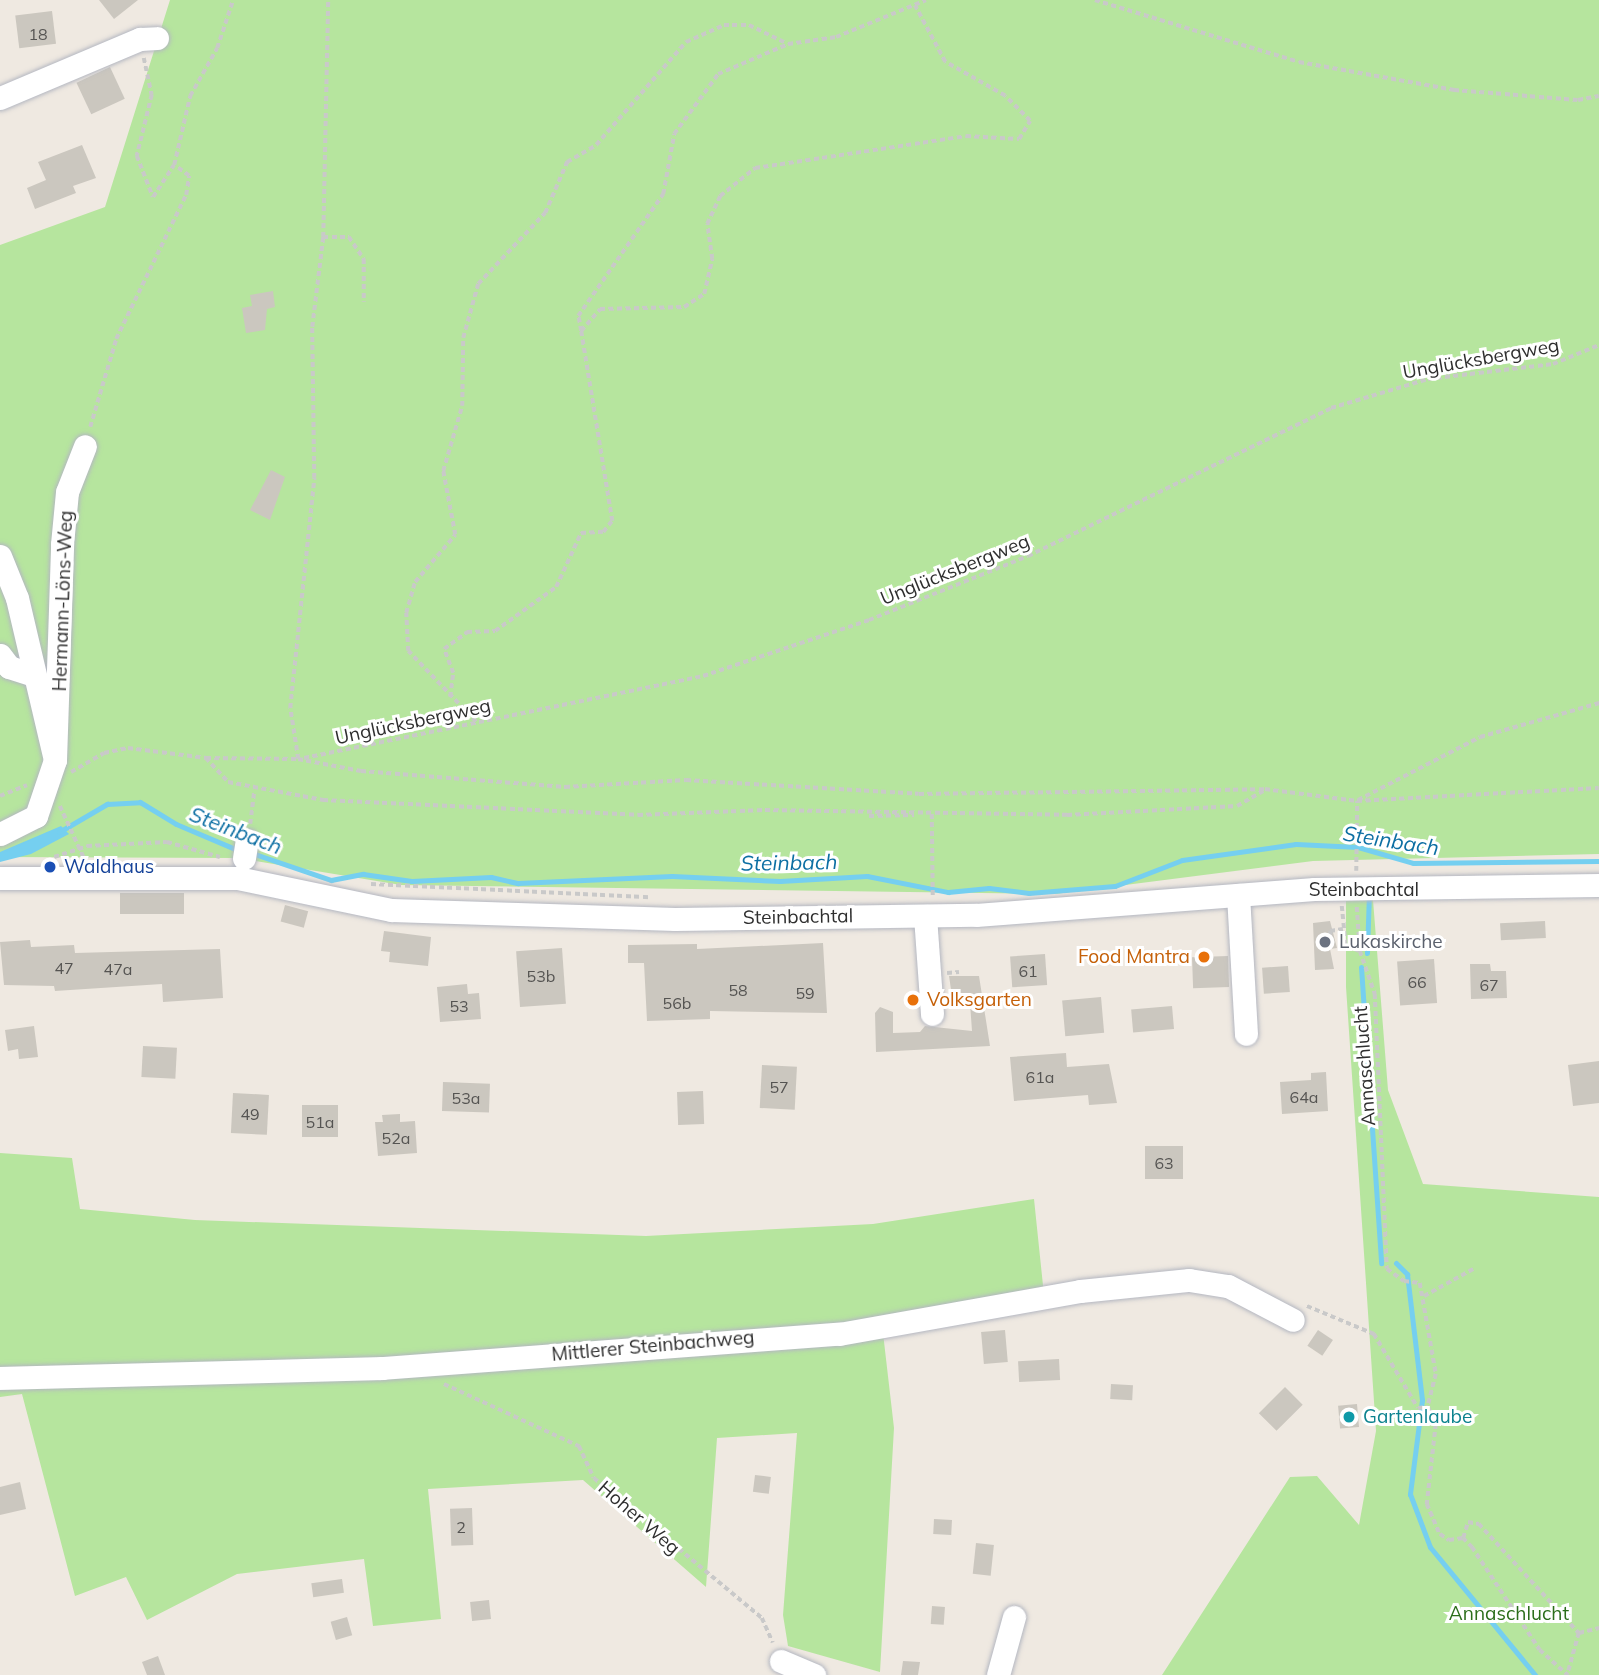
<!DOCTYPE html>
<meta charset="utf-8">
<style>
body{margin:0}
#map{position:relative;width:1599px;height:1675px;overflow:hidden;background:#efe9e1;font-family:Mulish,sans-serif}
div>[style]{position:absolute}
.green>*{inset:0;background:#b6e59e}
.water>*{inset:0;background:#75cff0}
.stream>*{height:5px;margin:-2.5px;padding:0 2.5px;transform-origin:2.5px;border-radius:2.5px;background:#75cff0}
.building>*{inset:0;background:#cbc7bf;transform-origin:0 0}
.path>*{height:3.5px;margin-top:-1.75px;transform-origin:0;background:repeating-linear-gradient(90deg,#c9c9c9 0 5px,transparent 0 8.5px)}
.roads{filter:drop-shadow(0 0 2px #b4b7c1) drop-shadow(0 0 2px #b4b7c1)}
.minor>*{height:23px;margin:-11.5px;padding:0 11.5px;transform-origin:11.5px;border-radius:11.5px;background:#fff}
.dots>*{width:19px;height:19px;translate:-50% -50%;box-sizing:border-box;border:4px solid #fff;border-radius:50%}
span{translate:-50% -50%;white-space:nowrap;text-align:center;line-height:1.15;-webkit-text-stroke:6px #fff;paint-order:stroke}
.number-label{font-size:16px;color:#555452}
.number-label span{-webkit-text-stroke-width:0}
.street-label{font-size:19px;color:#2e2e2e}
.transit-label{font-size:19px;color:#164399}
.left{translate:0 -50%;text-align:left}
.worship-label{font-size:19px;color:#5b616d}
.food-label{font-size:19px;color:#c56008}
.right{translate:-100% -50%;text-align:right}
.culture-label{font-size:19px;color:#0d838f}
.park-label{font-size:19px;color:#2c6e1b}
.water-label{font-size:21px;color:#0d6fa3;font-style:italic}
</style>
<div id="map">
<div class="green">
<div style="clip-path:polygon(170px 0,1599px 0,1599px 854px,1313px 861px,1055px 894px,401px 885px,237px 858px,0 857px,0 245px,105px 207px)"></div>
<div style="clip-path:polygon(1373px 900px,1388px 1090px,1423px 1184px,1599px 1197px,1599px 1675px,1162px 1675px,1290px 1477px,1317px 1476px,1359px 1525px,1376px 1431px,1346px 987px,1346px 901px)"></div>
<div style="clip-path:polygon(0 1153px,72px 1158px,80px 1209px,195px 1220px,646px 1236px,873px 1224px,1034px 1199px,1044px 1295px,883px 1333px,894px 1428px,880px 1672px,788px 1646px,783px 1615px,797px 1433px,717px 1438px,706px 1587px,583px 1480px,428px 1489px,441px 1619px,373px 1626px,364px 1559px,237px 1574px,147px 1620px,126px 1577px,75px 1596px,22px 1394px,0 1397px)"></div>
</div>
<div class="water">
<div style="clip-path:polygon(61px 826px,69px 834px,31px 854px,0 862px,0 852px)"></div>
</div>
<div class="stream">
<div style="left:59px;top:832px;width:56px;rotate:-30.3deg"></div>
<div style="left:107px;top:804px;width:33px;rotate:-3deg"></div>
<div style="left:140px;top:802px;width:42px;rotate:31.4deg"></div>
<div style="left:176px;top:824px;width:69px;rotate:22.9deg"></div>
<div style="left:249px;top:852px;width:87px;rotate:18.9deg"></div>
<div style="left:331px;top:880px;width:33px;rotate:-11deg"></div>
<div style="left:363px;top:874px;width:49px;rotate:8.1deg"></div>
<div style="left:412px;top:881px;width:79px;rotate:-2.9deg"></div>
<div style="left:491px;top:877px;width:28px;rotate:13deg"></div>
<div style="left:518px;top:883px;width:154px;rotate:-2.6deg"></div>
<div style="left:672px;top:876px;width:108px;rotate:2.7deg"></div>
<div style="left:780px;top:881px;width:87px;rotate:-3.3deg"></div>
<div style="left:867px;top:876px;width:83px;rotate:11.2deg"></div>
<div style="left:948px;top:892px;width:41px;rotate:-5.6deg"></div>
<div style="left:989px;top:888px;width:40px;rotate:7.1deg"></div>
<div style="left:1029px;top:893px;width:86px;rotate:-4.7deg"></div>
<div style="left:1115px;top:886px;width:72px;rotate:-21.2deg"></div>
<div style="left:1182px;top:860px;width:115px;rotate:-8deg"></div>
<div style="left:1296px;top:844px;width:62px;rotate:2.8deg"></div>
<div style="left:1358px;top:847px;width:57px;rotate:16.2deg"></div>
<div style="left:1413px;top:863px;width:186px;rotate:-0.6deg"></div>
<div style="left:1367px;top:953px;width:60px;rotate:-88.1deg"></div>
<div style="left:1361px;top:967px;width:297px;rotate:86.1deg"></div>
<div style="left:1396px;top:1263px;width:16px;rotate:45deg"></div>
<div style="left:1407px;top:1274px;width:127px;rotate:83.2deg"></div>
<div style="left:1422px;top:1400px;width:95px;rotate:97.3deg"></div>
<div style="left:1410px;top:1494px;width:57px;rotate:69.3deg"></div>
<div style="left:1430px;top:1547px;width:166px;rotate:50.6deg"></div>
</div>
<div class="building">
<div style="clip-path:polygon(99px 0,138px 0,114px 19px)"></div>
<div style="left:52px;top:11px;width:33px;height:37px;rotate:83deg"></div>
<div style="left:110px;top:67px;width:35px;height:37px;rotate:65deg"></div>
<div style="clip-path:polygon(82px 145px,96px 178px,73px 186px,76px 193px,35px 209px,27px 188px,46px 180px,38px 162px)"></div>
<div style="clip-path:polygon(273px 291px,275px 307px,267px 309px,265px 330px,246px 333px,242px 308px,252px 306px,250px 295px)"></div>
<div style="clip-path:polygon(271px 470px,285px 477px,270px 520px,250px 510px)"></div>
<div style="left:184px;top:893px;width:21px;height:64px;rotate:90deg"></div>
<div style="left:285px;top:905px;width:24px;height:17px;rotate:15deg"></div>
<div style="clip-path:polygon(1330px 921px,1337px 948px,1330px 949px,1334px 969px,1315px 970px,1313px 923px)"></div>
<div style="left:1545px;top:921px;width:17px;height:45px;rotate:87deg"></div>
<div style="clip-path:polygon(384px 931px,431px 937px,428px 966px,389px 962px,390px 952px,381px 951px)"></div>
<div style="clip-path:polygon(30px 940px,31px 947px,74px 945px,75px 953px,220px 949px,223px 998px,163px 1002px,162px 984px,55px 991px,54px 986px,4px 985px,0 942px)"></div>
<div style="clip-path:polygon(823px 943px,827px 1013px,710px 1011px,710px 1019px,647px 1021px,644px 963px,628px 963px,628px 945px,697px 944px,697px 949px)"></div>
<div style="left:562px;top:948px;width:56px;height:46px;rotate:86deg"></div>
<div style="left:1045px;top:954px;width:31px;height:35px;rotate:86deg"></div>
<div style="left:1228px;top:956px;width:31px;height:36px;rotate:88deg"></div>
<div style="left:1434px;top:959px;width:44px;height:37px;rotate:86deg"></div>
<div style="clip-path:polygon(1470px 964px,1490px 964px,1491px 971px,1506px 971px,1507px 998px,1471px 999px)"></div>
<div style="left:1288px;top:966px;width:26px;height:26px;rotate:86deg"></div>
<div style="clip-path:polygon(949px 976px,979px 976px,990px 1046px,876px 1052px,875px 1013px,880px 1007px,893px 1012px,893px 1033px,920px 1032px,925px 1026px,972px 1031px,970px 1003px,953px 1003px)"></div>
<div style="clip-path:polygon(467px 984px,468px 994px,479px 993px,481px 1019px,440px 1022px,437px 987px)"></div>
<div style="left:1101px;top:997px;width:36px;height:39px;rotate:85deg"></div>
<div style="left:1172px;top:1006px;width:23px;height:41px;rotate:85deg"></div>
<div style="clip-path:polygon(34px 1026px,38px 1057px,19px 1059px,18px 1049px,8px 1051px,5px 1030px)"></div>
<div style="left:143px;top:1046px;width:34px;height:31px;rotate:3deg"></div>
<div style="clip-path:polygon(1066px 1053px,1067px 1067px,1109px 1064px,1117px 1103px,1089px 1105px,1088px 1095px,1014px 1101px,1010px 1057px)"></div>
<div style="clip-path:polygon(1599px 1061px,1599px 1103px,1573px 1106px,1568px 1065px)"></div>
<div style="left:762px;top:1065px;width:35px;height:43px;rotate:3deg"></div>
<div style="clip-path:polygon(1326px 1072px,1328px 1111px,1282px 1114px,1280px 1082px,1311px 1080px,1311px 1073px)"></div>
<div style="left:443px;top:1082px;width:47px;height:29px;rotate:2deg"></div>
<div style="left:703px;top:1091px;width:33px;height:26px;rotate:88deg"></div>
<div style="left:233px;top:1093px;width:36px;height:40px;rotate:3deg"></div>
<div style="left:338px;top:1105px;width:32px;height:36px;rotate:90deg"></div>
<div style="clip-path:polygon(400px 1114px,400px 1122px,415px 1121px,417px 1153px,378px 1156px,375px 1122px,383px 1122px,382px 1115px)"></div>
<div style="left:1145px;top:1146px;width:38px;height:33px"></div>
<div style="left:1005px;top:1330px;width:32px;height:24px;rotate:85deg"></div>
<div style="left:1318px;top:1330px;width:18px;height:19px;rotate:34deg"></div>
<div style="left:1059px;top:1359px;width:21px;height:41px;rotate:87deg"></div>
<div style="left:1111px;top:1384px;width:22px;height:15px;rotate:3deg"></div>
<div style="left:1285px;top:1387px;width:25px;height:37px;rotate:45deg"></div>
<div style="left:1357px;top:1404px;width:23px;height:19px;rotate:85deg"></div>
<div style="left:755px;top:1475px;width:16px;height:17px;rotate:7deg"></div>
<div style="clip-path:polygon(20px 1482px,26px 1509px,0 1515px,0 1487px)"></div>
<div style="left:472px;top:1508px;width:37px;height:22px;rotate:88deg"></div>
<div style="left:934px;top:1519px;width:18px;height:15px;rotate:3deg"></div>
<div style="left:976px;top:1543px;width:18px;height:31px;rotate:6deg"></div>
<div style="left:342px;top:1579px;width:14px;height:31px;rotate:82deg"></div>
<div style="left:489px;top:1600px;width:19px;height:19px;rotate:84deg"></div>
<div style="left:932px;top:1606px;width:13px;height:18px;rotate:4deg"></div>
<div style="left:347px;top:1617px;width:19px;height:17px;rotate:74deg"></div>
<div style="clip-path:polygon(158px 1656px,165px 1675px,147px 1675px,142px 1662px)"></div>
<div style="clip-path:polygon(903px 1661px,920px 1662px,918px 1675px,901px 1675px)"></div>
</div>
<div class="path">
<div style="left:1095px;top:0;width:213px;rotate:16.9deg"></div>
<div style="left:1299px;top:62px;width:158px;rotate:10.2deg"></div>
<div style="left:1454px;top:90px;width:124px;rotate:4.6deg"></div>
<div style="left:1578px;top:100px;width:21px;rotate:-11deg"></div>
<div style="left:144px;top:58px;width:38px;rotate:78deg"></div>
<div style="left:152px;top:95px;width:63px;rotate:103.8deg"></div>
<div style="left:137px;top:156px;width:44px;rotate:68.7deg"></div>
<div style="left:153px;top:197px;width:38px;rotate:-57deg"></div>
<div style="left:174px;top:165px;width:71px;rotate:-76.9deg"></div>
<div style="left:190px;top:96px;width:55px;rotate:-60.6deg"></div>
<div style="left:217px;top:48px;width:51px;rotate:-71.6deg"></div>
<div style="left:323px;top:237px;width:26px"></div>
<div style="left:349px;top:237px;width:27px;rotate:56deg"></div>
<div style="left:364px;top:259px;width:43px;rotate:90deg"></div>
<div style="left:581px;top:331px;width:15px;rotate:-101deg"></div>
<div style="left:578px;top:316px;width:149px;rotate:-55.1deg"></div>
<div style="left:663px;top:194px;width:61px;rotate:-79.6deg"></div>
<div style="left:674px;top:134px;width:74px;rotate:-53.7deg"></div>
<div style="left:718px;top:74px;width:76px;rotate:-23.2deg"></div>
<div style="left:90px;top:427px;width:92px;rotate:-73.5deg"></div>
<div style="left:116px;top:339px;width:160px;rotate:-64.1deg"></div>
<div style="left:186px;top:195px;width:19px;rotate:-81deg"></div>
<div style="left:189px;top:176px;width:19px;rotate:-144deg"></div>
<div style="left:450px;top:697px;width:24px;rotate:-83deg"></div>
<div style="left:453px;top:673px;width:26px;rotate:-111deg"></div>
<div style="left:444px;top:649px;width:29px;rotate:-36deg"></div>
<div style="left:467px;top:632px;width:28px;rotate:-2deg"></div>
<div style="left:495px;top:631px;width:75px;rotate:-35.8deg"></div>
<div style="left:556px;top:587px;width:60px;rotate:-65.2deg"></div>
<div style="left:581px;top:533px;width:22px;rotate:-3deg"></div>
<div style="left:603px;top:532px;width:14px;rotate:-51deg"></div>
<div style="left:612px;top:521px;width:193px;rotate:-99.3deg"></div>
<div style="left:581px;top:331px;width:29px;rotate:-49deg"></div>
<div style="left:600px;top:309px;width:84px;rotate:-1.4deg"></div>
<div style="left:684px;top:307px;width:24px;rotate:-33deg"></div>
<div style="left:704px;top:294px;width:36px;rotate:-77deg"></div>
<div style="left:712px;top:259px;width:35px;rotate:-98deg"></div>
<div style="left:707px;top:224px;width:31px;rotate:-65deg"></div>
<div style="left:720px;top:196px;width:45px;rotate:-38.7deg"></div>
<div style="left:755px;top:168px;width:213px;rotate:-8.6deg"></div>
<div style="left:966px;top:136px;width:53px;rotate:3.2deg"></div>
<div style="left:1019px;top:139px;width:21px;rotate:-59deg"></div>
<div style="left:1030px;top:121px;width:35px;rotate:-135deg"></div>
<div style="left:1005px;top:96px;width:69px;rotate:-150.5deg"></div>
<div style="left:945px;top:62px;width:64px;rotate:-118.2deg"></div>
<div style="left:476px;top:722px;width:98px;rotate:-133.8deg"></div>
<div style="left:408px;top:651px;width:38px;rotate:-93deg"></div>
<div style="left:406px;top:613px;width:32px;rotate:-74deg"></div>
<div style="left:415px;top:582px;width:62px;rotate:-49.6deg"></div>
<div style="left:455px;top:535px;width:65px;rotate:-100.6deg"></div>
<div style="left:443px;top:471px;width:68px;rotate:-73.7deg"></div>
<div style="left:462px;top:406px;width:68px;rotate:-89.2deg"></div>
<div style="left:463px;top:338px;width:56px;rotate:-74.5deg"></div>
<div style="left:478px;top:284px;width:98px;rotate:-46.7deg"></div>
<div style="left:545px;top:213px;width:56px;rotate:-66.7deg"></div>
<div style="left:567px;top:162px;width:34px;rotate:-30deg"></div>
<div style="left:596px;top:145px;width:137px;rotate:-48.9deg"></div>
<div style="left:686px;top:42px;width:42px;rotate:-24.1deg"></div>
<div style="left:724px;top:25px;width:25px"></div>
<div style="left:749px;top:25px;width:43px;rotate:26deg"></div>
<div style="left:788px;top:44px;width:49px;rotate:-8.3deg"></div>
<div style="left:836px;top:37px;width:97px;rotate:-22.3deg"></div>
<div style="left:206px;top:758px;width:33px;rotate:47deg"></div>
<div style="left:228px;top:782px;width:97px;rotate:10.7deg"></div>
<div style="left:323px;top:800px;width:315px;rotate:2.7deg"></div>
<div style="left:638px;top:815px;width:127px;rotate:-2.3deg"></div>
<div style="left:765px;top:810px;width:302px;rotate:0.9deg"></div>
<div style="left:1067px;top:815px;width:170px;rotate:-3deg"></div>
<div style="left:1237px;top:806px;width:30px;rotate:-30deg"></div>
<div style="left:304px;top:758px;width:407px;rotate:-11.6deg"></div>
<div style="left:703px;top:676px;width:175px;rotate:-18.6deg"></div>
<div style="left:869px;top:620px;width:171px;rotate:-21.9deg"></div>
<div style="left:1028px;top:556px;width:337px;rotate:-26deg"></div>
<div style="left:1331px;top:408px;width:101px;rotate:-16.6deg"></div>
<div style="left:1428px;top:379px;width:126px;rotate:-6.8deg"></div>
<div style="left:1553px;top:364px;width:50px;rotate:-22.4deg"></div>
<div style="left:298px;top:759px;width:52px;rotate:-98.9deg"></div>
<div style="left:290px;top:708px;width:231px;rotate:-84deg"></div>
<div style="left:314px;top:478px;width:151px;rotate:-90.8deg"></div>
<div style="left:312px;top:327px;width:91px;rotate:-83deg"></div>
<div style="left:323px;top:237px;width:237px;rotate:-88.8deg"></div>
<div style="left:71px;top:772px;width:38px;rotate:-30deg"></div>
<div style="left:104px;top:753px;width:25px;rotate:-12deg"></div>
<div style="left:128px;top:748px;width:79px;rotate:7.3deg"></div>
<div style="left:206px;top:758px;width:92px;rotate:0.6deg"></div>
<div style="left:298px;top:759px;width:64px;rotate:10.8deg"></div>
<div style="left:361px;top:771px;width:205px;rotate:4.5deg"></div>
<div style="left:565px;top:787px;width:121px;rotate:-3.3deg"></div>
<div style="left:686px;top:780px;width:233px;rotate:3.4deg"></div>
<div style="left:919px;top:794px;width:346px;rotate:-0.8deg"></div>
<div style="left:1265px;top:789px;width:93px;rotate:7.4deg"></div>
<div style="left:1357px;top:801px;width:242px;rotate:-3.1deg"></div>
<div style="left:0;top:796px;width:29px;rotate:-22deg"></div>
<div style="left:1358px;top:800px;width:137px;rotate:-27.3deg"></div>
<div style="left:1480px;top:737px;width:124px;rotate:-15.9deg"></div>
<div style="left:60px;top:806px;width:57px;rotate:65.2deg"></div>
<div style="left:932px;top:814px;width:82px;rotate:89.3deg"></div>
<div style="left:869px;top:816px;width:45px;rotate:-1.3deg"></div>
<div style="left:250px;top:824px;width:34px;rotate:-83deg"></div>
<div style="left:54px;top:857px;width:35px;rotate:-18deg"></div>
<div style="left:87px;top:846px;width:80px;rotate:-2.9deg"></div>
<div style="left:167px;top:842px;width:55px;rotate:15.8deg"></div>
<div style="left:1356px;top:871px;width:70px;rotate:-89.2deg"></div>
<div style="left:371px;top:884px;width:279px;rotate:2.7deg"></div>
<div style="left:1342px;top:906px;width:40px;rotate:84.3deg"></div>
<div style="left:1346px;top:946px;width:15px;rotate:20deg"></div>
<div style="left:1357px;top:907px;width:44px;rotate:86.1deg"></div>
<div style="left:1360px;top:951px;width:46px;rotate:70.8deg"></div>
<div style="left:1375px;top:994px;width:275px;rotate:87.5deg"></div>
<div style="left:1387px;top:1269px;width:21px;rotate:35deg"></div>
<div style="left:1404px;top:1281px;width:16px;rotate:7deg"></div>
<div style="left:1420px;top:1283px;width:92px;rotate:80deg"></div>
<div style="left:1436px;top:1374px;width:34px;rotate:104deg"></div>
<div style="left:1428px;top:1407px;width:19px;rotate:65deg"></div>
<div style="left:1436px;top:1424px;width:81px;rotate:96.4deg"></div>
<div style="left:1427px;top:1504px;width:33px;rotate:67deg"></div>
<div style="left:1440px;top:1534px;width:11px;rotate:34deg"></div>
<div style="left:1449px;top:1540px;width:14px;rotate:-8deg"></div>
<div style="left:1463px;top:1538px;width:13px;rotate:45deg"></div>
<div style="left:1472px;top:1547px;width:123px;rotate:56.6deg"></div>
<div style="left:1540px;top:1650px;width:38px;rotate:42deg"></div>
<div style="left:1330px;top:935px;width:4px;rotate:-90deg"></div>
<div style="left:1330px;top:931px;width:13px;rotate:-9deg"></div>
<div style="left:947px;top:973px;width:12px;rotate:-5deg"></div>
<div style="left:1424px;top:1296px;width:58px;rotate:-28.8deg"></div>
<div style="left:1307px;top:1306px;width:73px;rotate:22.7deg"></div>
<div style="left:1374px;top:1334px;width:86px;rotate:59.3deg"></div>
<div style="left:1418px;top:1408px;width:10px;rotate:-6deg"></div>
<div style="left:444px;top:1384px;width:149px;rotate:24.7deg"></div>
<div style="left:579px;top:1446px;width:35px;rotate:65deg"></div>
<div style="left:594px;top:1478px;width:219px;rotate:39.8deg"></div>
<div style="left:762px;top:1618px;width:27px;rotate:66deg"></div>
<div style="left:1463px;top:1538px;width:17px;rotate:-73deg"></div>
<div style="left:1468px;top:1522px;width:11px;rotate:10deg"></div>
<div style="left:1479px;top:1524px;width:148px;rotate:47.5deg"></div>
<div style="left:1579px;top:1633px;width:41px;rotate:105.4deg"></div>
<div style="left:1579px;top:1633px;width:21px;rotate:-14deg"></div>
</div>
<div class="roads">
<div class="minor">
<div style="left:0;top:98px;width:152px;rotate:-22.9deg"></div>
<div style="left:140px;top:39px;width:17px;rotate:-3deg"></div>
<div style="left:0;top:556px;width:45px;rotate:68deg"></div>
<div style="left:17px;top:598px;width:166px;rotate:76.8deg"></div>
<div style="left:55px;top:760px;width:59px;rotate:108.7deg"></div>
<div style="left:36px;top:816px;width:40px;rotate:153.4deg"></div>
<div style="left:0;top:655px;width:15px;rotate:53deg"></div>
<div style="left:9px;top:667px;width:23px;rotate:18deg"></div>
<div style="left:55px;top:760px;width:216px;rotate:-88.1deg"></div>
<div style="left:62px;top:544px;width:52px;rotate:-84.5deg"></div>
<div style="left:67px;top:492px;width:49px;rotate:-68.6deg"></div>
<div style="left:244px;top:858px;width:18px;rotate:-81deg"></div>
<div style="left:0;top:878px;width:238px"></div>
<div style="left:238px;top:878px;width:156px;rotate:11.8deg"></div>
<div style="left:391px;top:910px;width:284px;rotate:1.8deg"></div>
<div style="left:675px;top:919px;width:301px;rotate:-0.8deg"></div>
<div style="left:976px;top:915px;width:339px;rotate:-4.4deg"></div>
<div style="left:1314px;top:889px;width:285px;rotate:-0.8deg"></div>
<div style="left:1238px;top:895px;width:139px;rotate:86.7deg"></div>
<div style="left:925px;top:916px;width:98px;rotate:85.9deg"></div>
<div style="left:0;top:1378px;width:382px;rotate:-1.5deg"></div>
<div style="left:382px;top:1368px;width:458px;rotate:-4.3deg"></div>
<div style="left:839px;top:1334px;width:245px;rotate:-10.1deg"></div>
<div style="left:1080px;top:1291px;width:110px;rotate:-5.8deg"></div>
<div style="left:1189px;top:1280px;width:39px;rotate:9deg"></div>
<div style="left:1228px;top:1286px;width:73px;rotate:27.6deg"></div>
<div style="left:781px;top:1661px;width:36px;rotate:23deg"></div>
<div style="left:998px;top:1675px;width:60px;rotate:-74.6deg"></div>
</div>
</div>
<div class="dots">
<div style="left:50px;top:867px;background:#1a4fb4"></div>
<div style="left:1325px;top:942px;background:#6b7280"></div>
<div style="left:1204px;top:957px;background:#e8710a"></div>
<div style="left:913px;top:1000px;background:#e8710a"></div>
<div style="left:1349px;top:1417px;background:#0f9aa8"></div>
</div>
<div class="number-label">
<span style="left:38px;top:34px">18</span>
<span style="left:64px;top:968px">47</span>
<span style="left:118px;top:969px">47a</span>
<span style="left:1028px;top:971px">61</span>
<span style="left:541px;top:976px">53b</span>
<span style="left:1417px;top:982px">66</span>
<span style="left:1489px;top:985px">67</span>
<span style="left:738px;top:990px">58</span>
<span style="left:805px;top:993px">59</span>
<span style="left:677px;top:1003px">56b</span>
<span style="left:459px;top:1006px">53</span>
<span style="left:1040px;top:1077px">61a</span>
<span style="left:779px;top:1087px">57</span>
<span style="left:1304px;top:1097px">64a</span>
<span style="left:466px;top:1098px">53a</span>
<span style="left:250px;top:1114px">49</span>
<span style="left:320px;top:1122px">51a</span>
<span style="left:396px;top:1138px">52a</span>
<span style="left:1164px;top:1163px">63</span>
<span style="left:461px;top:1527px">2</span>
</div>
<div class="street-label">
<span style="left:1481px;top:359px;rotate:-10deg">Unglücksbergweg</span>
<span style="left:955px;top:570px;rotate:-22deg">Unglücksbergweg</span>
<span style="left:63px;top:601px;rotate:-88deg">Hermann-Löns-Weg</span>
<span style="left:413px;top:722px;rotate:-12deg">Unglücksbergweg</span>
<span style="left:1364px;top:890px">Steinbachtal</span>
<span style="left:798px;top:917px;rotate:-1deg">Steinbachtal</span>
<span style="left:1365px;top:1066px;rotate:-94deg">Annaschlucht</span>
<span style="left:653px;top:1346px;rotate:-5deg">Mittlerer Steinbachweg</span>
<span style="left:639px;top:1518px;rotate:41deg">Hoher Weg</span>
</div>
<div class="transit-label">
<span class="left" style="left:64px;top:867px">Waldhaus</span>
</div>
<div class="worship-label">
<span class="left" style="left:1339px;top:942px">Lukaskirche</span>
</div>
<div class="food-label">
<span class="right" style="left:1190px;top:957px">Food Mantra</span>
<span class="left" style="left:927px;top:1000px">Volksgarten</span>
</div>
<div class="culture-label">
<span class="left" style="left:1363px;top:1417px">Gartenlaube</span>
</div>
<div class="park-label">
<span style="left:1509px;top:1614px">Annaschlucht</span>
</div>
<div class="water-label">
<span style="left:236px;top:830px;rotate:21deg">Steinbach</span>
<span style="left:1391px;top:840px;rotate:9deg">Steinbach</span>
<span style="left:789px;top:862px;rotate:-1deg">Steinbach</span>
</div>
</div>
